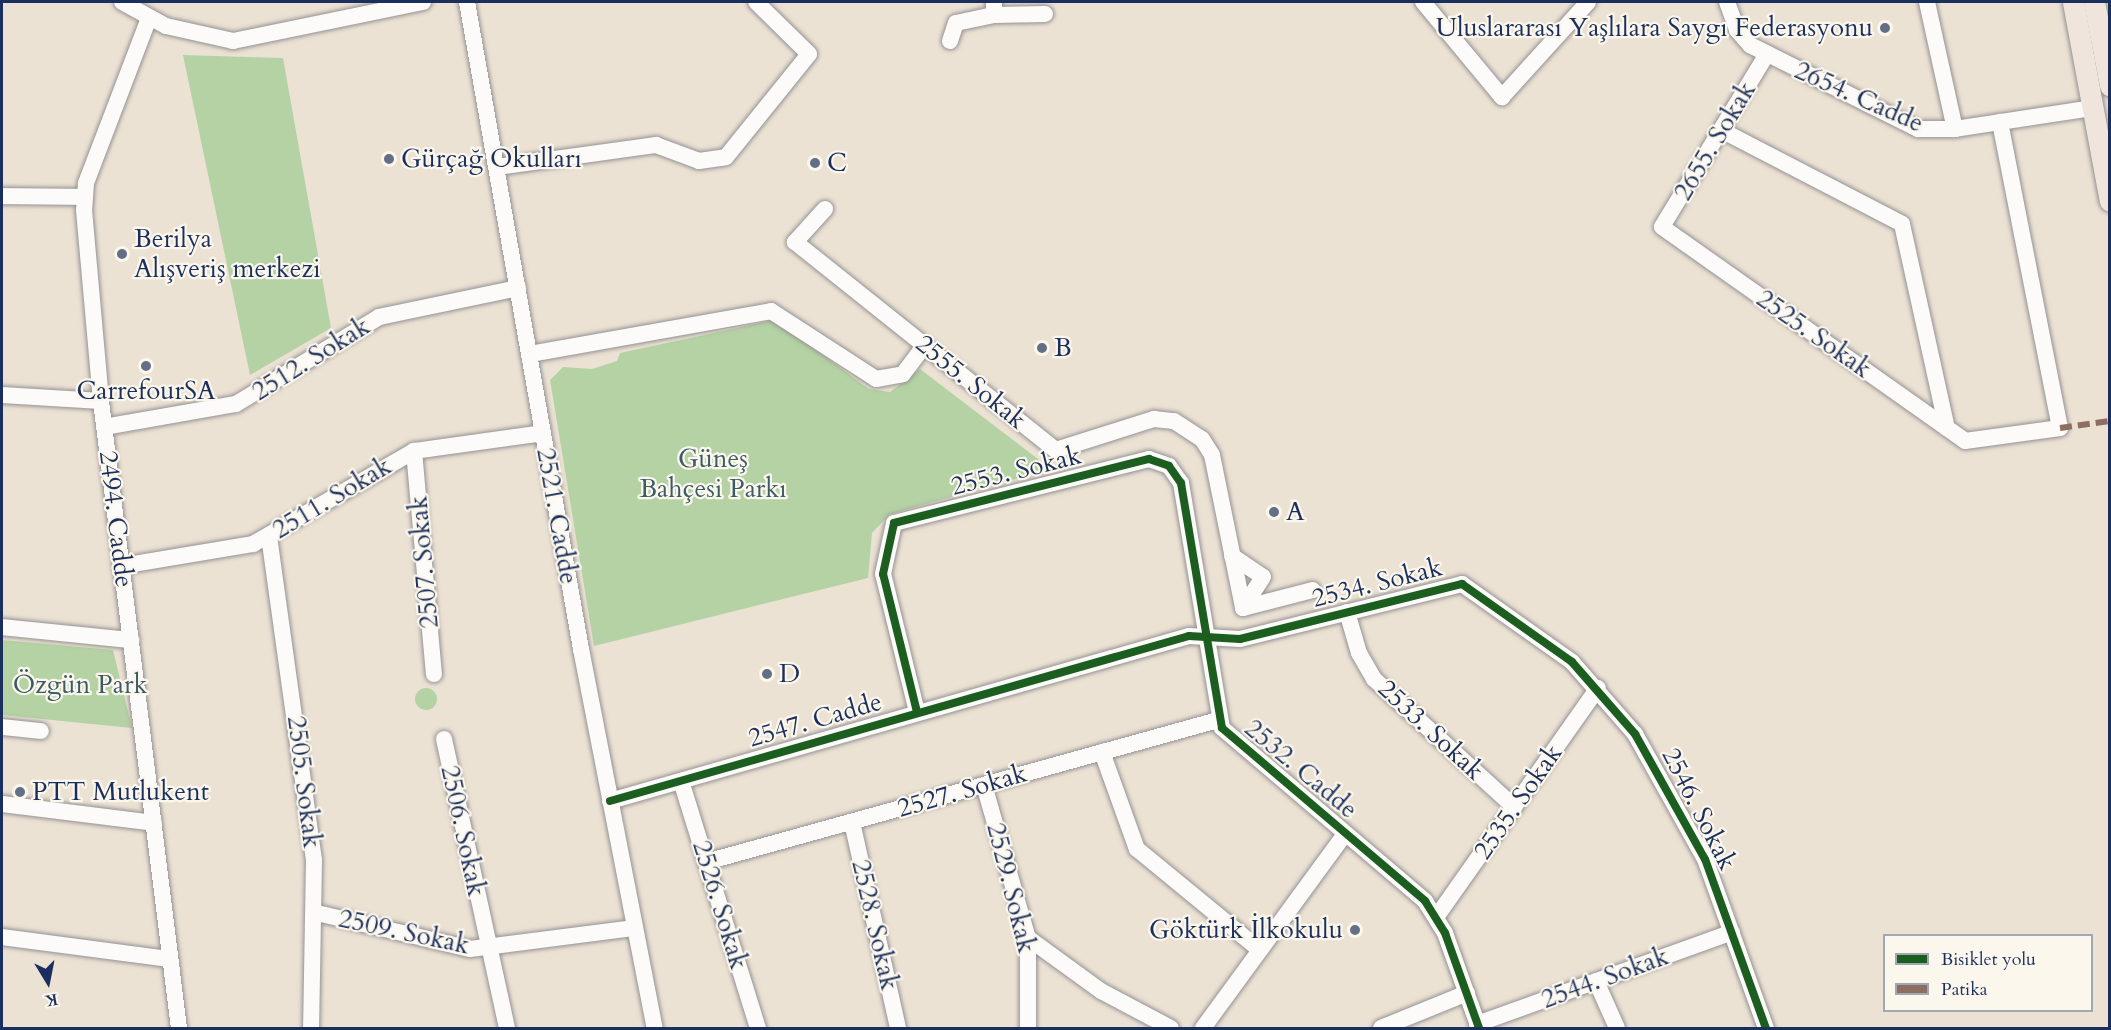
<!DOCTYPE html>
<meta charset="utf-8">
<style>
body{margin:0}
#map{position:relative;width:2111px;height:1030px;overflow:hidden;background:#ece2d4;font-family:Cardo,serif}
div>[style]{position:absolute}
.green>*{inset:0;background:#b4d2a4}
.round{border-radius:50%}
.roads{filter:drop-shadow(0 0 2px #949293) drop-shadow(0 0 2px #949293)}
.minor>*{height:16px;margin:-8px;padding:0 8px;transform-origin:8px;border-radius:8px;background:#fcfbf9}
.major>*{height:21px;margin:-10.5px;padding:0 10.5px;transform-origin:10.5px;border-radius:10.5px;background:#efe5dd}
.quiet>*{height:6px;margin-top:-3px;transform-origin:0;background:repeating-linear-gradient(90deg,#8d6e63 0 12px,transparent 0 18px)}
.cycleway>*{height:8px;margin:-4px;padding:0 4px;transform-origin:4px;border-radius:4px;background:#1b5e20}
.dots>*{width:16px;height:16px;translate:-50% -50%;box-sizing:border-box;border:3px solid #fbf7ec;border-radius:50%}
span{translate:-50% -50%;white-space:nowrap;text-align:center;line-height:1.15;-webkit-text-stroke:4.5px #fbf7ec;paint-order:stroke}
.poi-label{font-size:26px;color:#1b2f5e}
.right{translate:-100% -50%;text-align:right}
.left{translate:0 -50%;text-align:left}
.street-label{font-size:26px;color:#1b2f5e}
.park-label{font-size:26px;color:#3b5c67}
.frame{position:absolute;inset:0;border:3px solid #1b2f5e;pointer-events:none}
.legend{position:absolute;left:1883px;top:934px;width:210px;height:78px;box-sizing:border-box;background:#fbf7ec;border:2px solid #a1a7b3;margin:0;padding:8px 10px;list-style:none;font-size:18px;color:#1b2f5e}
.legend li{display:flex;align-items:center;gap:12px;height:30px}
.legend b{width:30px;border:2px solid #a1a7b3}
.north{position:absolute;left:18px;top:952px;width:60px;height:60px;-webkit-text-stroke:4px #fbf7ec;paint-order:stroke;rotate:170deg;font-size:16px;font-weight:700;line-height:24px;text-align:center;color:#1b2f5e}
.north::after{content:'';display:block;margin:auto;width:21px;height:27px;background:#1b2f5e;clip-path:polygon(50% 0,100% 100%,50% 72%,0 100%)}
</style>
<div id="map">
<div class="green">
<div style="clip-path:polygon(183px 55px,283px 58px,331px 328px,250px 375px)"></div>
<div style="clip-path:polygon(775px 320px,869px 389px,890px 392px,920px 369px,1051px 469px,890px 514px,872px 533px,868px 578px,594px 646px,550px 380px,563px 367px,592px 369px,617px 361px,620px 353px)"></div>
<div style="clip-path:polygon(2px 640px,113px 650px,132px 728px,2px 715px)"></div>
<div class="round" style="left:415px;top:688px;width:22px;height:22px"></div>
</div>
<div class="roads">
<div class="minor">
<div style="left:122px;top:2px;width:50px;rotate:28.6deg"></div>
<div style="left:166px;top:26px;width:69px;rotate:12.6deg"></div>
<div style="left:233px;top:41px;width:194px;rotate:-11.6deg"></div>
<div style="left:467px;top:2px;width:657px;rotate:80.01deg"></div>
<div style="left:581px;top:649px;width:386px;rotate:79deg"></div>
<div style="left:1423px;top:2px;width:124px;rotate:50.3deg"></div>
<div style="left:1502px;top:97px;width:128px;rotate:-47.8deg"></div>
<div style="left:1727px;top:2px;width:30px;rotate:70deg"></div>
<div style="left:1737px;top:30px;width:20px;rotate:49deg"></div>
<div style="left:1750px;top:45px;width:188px;rotate:26.6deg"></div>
<div style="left:1918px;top:129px;width:37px"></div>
<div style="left:1955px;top:129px;width:140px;rotate:-8.7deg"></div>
<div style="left:1927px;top:2px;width:130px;rotate:77.6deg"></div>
<div style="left:994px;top:15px;width:51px;rotate:-1.1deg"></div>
<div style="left:149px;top:18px;width:177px;rotate:110.9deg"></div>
<div style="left:86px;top:183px;width:27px;rotate:94deg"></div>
<div style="left:84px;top:210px;width:192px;rotate:84.9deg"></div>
<div style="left:101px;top:401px;width:632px;rotate:82.91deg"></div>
<div style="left:950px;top:41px;width:19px;rotate:-72deg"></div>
<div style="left:956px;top:23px;width:39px;rotate:-12deg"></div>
<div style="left:994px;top:15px;width:13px;rotate:-90deg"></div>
<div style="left:1767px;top:54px;width:202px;rotate:121.3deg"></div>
<div style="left:1662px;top:227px;width:371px;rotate:35.2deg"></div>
<div style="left:1965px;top:441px;width:96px;rotate:-7.8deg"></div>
<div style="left:2060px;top:428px;width:312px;rotate:-101.1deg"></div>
<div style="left:1721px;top:130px;width:204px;rotate:27.4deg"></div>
<div style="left:1902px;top:224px;width:209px;rotate:77.6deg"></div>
<div style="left:497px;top:167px;width:161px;rotate:-7.9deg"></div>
<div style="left:656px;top:145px;width:46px;rotate:20.4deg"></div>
<div style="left:699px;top:161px;width:27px;rotate:-8deg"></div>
<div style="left:726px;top:157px;width:132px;rotate:-51.1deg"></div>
<div style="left:809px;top:54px;width:74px;rotate:-135.5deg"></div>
<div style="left:2px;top:196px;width:82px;rotate:0.7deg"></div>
<div style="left:825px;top:209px;width:45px;rotate:132.3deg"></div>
<div style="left:795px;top:242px;width:334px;rotate:38.6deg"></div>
<div style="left:1056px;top:450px;width:103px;rotate:-17.6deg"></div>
<div style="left:1154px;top:419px;width:20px;rotate:6deg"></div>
<div style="left:1174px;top:421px;width:33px;rotate:33deg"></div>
<div style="left:1202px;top:439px;width:19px;rotate:58deg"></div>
<div style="left:1212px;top:455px;width:156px;rotate:78.5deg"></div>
<div style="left:530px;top:354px;width:245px;rotate:-10.1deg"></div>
<div style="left:771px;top:311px;width:125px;rotate:32.9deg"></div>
<div style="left:876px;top:379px;width:27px;rotate:-10deg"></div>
<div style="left:903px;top:374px;width:36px;rotate:-53deg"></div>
<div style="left:2px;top:395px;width:99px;rotate:3.5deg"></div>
<div style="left:104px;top:427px;width:134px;rotate:-9.9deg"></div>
<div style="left:236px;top:404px;width:167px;rotate:-31.3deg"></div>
<div style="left:379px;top:317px;width:142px;rotate:-11.8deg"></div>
<div style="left:414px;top:451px;width:224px;rotate:84.9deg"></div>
<div style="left:269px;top:536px;width:327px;rotate:82.1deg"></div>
<div style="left:314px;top:860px;width:168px;rotate:91deg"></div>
<div style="left:1232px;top:556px;width:37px;rotate:34deg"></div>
<div style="left:1263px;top:577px;width:37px;rotate:123deg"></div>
<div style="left:1243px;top:608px;width:72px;rotate:-14.4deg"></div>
<div style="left:121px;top:566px;width:134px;rotate:-9.5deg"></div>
<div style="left:253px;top:544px;width:186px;rotate:-30deg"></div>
<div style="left:414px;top:451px;width:130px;rotate:-7.9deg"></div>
<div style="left:1347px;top:612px;width:43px;rotate:73.7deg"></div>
<div style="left:1359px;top:653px;width:30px;rotate:60deg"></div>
<div style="left:1374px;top:679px;width:190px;rotate:42.4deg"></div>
<div style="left:2px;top:627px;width:130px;rotate:5.8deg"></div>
<div style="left:917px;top:712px;width:142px;rotate:-103.8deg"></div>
<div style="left:883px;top:574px;width:52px;rotate:-77.8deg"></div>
<div style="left:894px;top:523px;width:263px;rotate:-14.1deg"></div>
<div style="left:1149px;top:459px;width:21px;rotate:19deg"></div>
<div style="left:1169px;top:466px;width:21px;rotate:55deg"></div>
<div style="left:1181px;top:483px;width:248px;rotate:80.5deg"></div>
<div style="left:1222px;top:728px;width:267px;rotate:40.4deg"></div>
<div style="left:1425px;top:901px;width:38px;rotate:58deg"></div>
<div style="left:1445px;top:933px;width:101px;rotate:70.3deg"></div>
<div style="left:2px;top:727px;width:39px;rotate:6deg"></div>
<div style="left:444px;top:739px;width:296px;rotate:77.7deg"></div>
<div style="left:1102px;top:752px;width:103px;rotate:70.2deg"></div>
<div style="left:1137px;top:849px;width:159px;rotate:39.4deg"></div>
<div style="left:681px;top:781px;width:259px;rotate:72.7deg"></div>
<div style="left:984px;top:785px;width:159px;rotate:74deg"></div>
<div style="left:1028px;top:938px;width:90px;rotate:90deg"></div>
<div style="left:610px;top:801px;width:602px;rotate:-15.91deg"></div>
<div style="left:1189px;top:636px;width:51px;rotate:3.4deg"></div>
<div style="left:1240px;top:639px;width:229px;rotate:-13.9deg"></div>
<div style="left:1462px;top:584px;width:135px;rotate:35.3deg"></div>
<div style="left:1572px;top:662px;width:96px;rotate:48.8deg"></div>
<div style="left:1635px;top:734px;width:143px;rotate:60.8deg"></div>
<div style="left:1705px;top:859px;width:180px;rotate:70.2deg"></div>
<div style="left:2px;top:804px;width:153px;rotate:7.1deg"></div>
<div style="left:852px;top:822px;width:211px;rotate:77.4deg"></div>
<div style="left:706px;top:862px;width:531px;rotate:-15.5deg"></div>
<div style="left:317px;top:913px;width:157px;rotate:13.2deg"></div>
<div style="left:470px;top:949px;width:166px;rotate:-7.3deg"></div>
<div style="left:1437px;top:916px;width:279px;rotate:-54.8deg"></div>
<div style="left:2px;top:937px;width:169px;rotate:7.5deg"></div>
<div style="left:1028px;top:938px;width:90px;rotate:36deg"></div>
<div style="left:1101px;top:991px;width:79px;rotate:27.9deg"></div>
<div style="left:1596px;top:981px;width:51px;rotate:65.9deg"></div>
<div style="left:1477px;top:1024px;width:271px;rotate:-19.8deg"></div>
<div style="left:1203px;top:1028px;width:240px;rotate:-53.8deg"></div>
<div style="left:1381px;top:1028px;width:93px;rotate:-22.1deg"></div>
</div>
<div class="major">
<div style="left:2073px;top:2px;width:202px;rotate:79.5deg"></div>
<div style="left:2094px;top:2px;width:85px;rotate:79.1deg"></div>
</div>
</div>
<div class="quiet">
<div style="left:2060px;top:428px;width:50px;rotate:-8deg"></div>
</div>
<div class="cycleway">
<div style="left:917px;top:712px;width:142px;rotate:-103.8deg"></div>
<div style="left:883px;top:574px;width:52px;rotate:-77.8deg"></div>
<div style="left:894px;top:523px;width:263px;rotate:-14.1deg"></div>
<div style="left:1149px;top:459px;width:21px;rotate:19deg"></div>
<div style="left:1169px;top:466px;width:21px;rotate:55deg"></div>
<div style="left:1181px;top:483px;width:248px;rotate:80.5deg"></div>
<div style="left:1222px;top:728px;width:267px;rotate:40.4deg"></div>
<div style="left:1425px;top:901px;width:38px;rotate:58deg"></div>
<div style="left:1445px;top:933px;width:101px;rotate:70.3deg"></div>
<div style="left:610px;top:801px;width:602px;rotate:-15.91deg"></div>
<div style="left:1189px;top:636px;width:51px;rotate:3.4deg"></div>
<div style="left:1240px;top:639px;width:229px;rotate:-13.9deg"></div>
<div style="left:1462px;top:584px;width:135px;rotate:35.3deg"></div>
<div style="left:1572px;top:662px;width:96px;rotate:48.8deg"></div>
<div style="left:1635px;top:734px;width:143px;rotate:60.8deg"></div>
<div style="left:1705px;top:859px;width:180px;rotate:70.2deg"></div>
</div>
<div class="dots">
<div style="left:1885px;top:28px;background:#646e87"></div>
<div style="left:389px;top:159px;background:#646e87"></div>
<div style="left:815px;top:163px;background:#646e87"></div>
<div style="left:122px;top:254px;background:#646e87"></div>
<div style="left:1042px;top:348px;background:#646e87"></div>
<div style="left:146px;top:366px;background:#646e87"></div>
<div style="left:1274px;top:512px;background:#646e87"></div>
<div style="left:767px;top:674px;background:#646e87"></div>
<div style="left:20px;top:792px;background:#646e87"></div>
<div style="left:1355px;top:930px;background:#646e87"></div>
</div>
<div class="poi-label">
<span class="right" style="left:1873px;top:28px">Uluslararası Yaşlılara Saygı Federasyonu</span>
<span class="left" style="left:401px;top:159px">Gürçağ Okulları</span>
<span class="left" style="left:827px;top:163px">C</span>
<span class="left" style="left:134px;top:254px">Berilya<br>Alışveriş merkezi</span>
<span class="left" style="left:1054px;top:348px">B</span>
<span style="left:146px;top:391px">CarrefourSA</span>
<span class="left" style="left:1286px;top:512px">A</span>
<span class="left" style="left:779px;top:674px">D</span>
<span class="left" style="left:32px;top:792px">PTT Mutlukent</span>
<span class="right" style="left:1343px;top:930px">Göktürk İlkokulu</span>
</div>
<div class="street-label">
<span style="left:1859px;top:97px;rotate:24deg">2654. Cadde</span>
<span style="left:1715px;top:141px;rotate:-59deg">2655. Sokak</span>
<span style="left:1814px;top:334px;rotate:35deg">2525. Sokak</span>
<span style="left:311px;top:359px;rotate:-32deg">2512. Sokak</span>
<span style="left:971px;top:382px;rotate:39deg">2555. Sokak</span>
<span style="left:1016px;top:471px;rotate:-14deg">2553. Sokak</span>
<span style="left:332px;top:498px;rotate:-31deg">2511. Sokak</span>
<span style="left:557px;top:516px;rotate:80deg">2521. Cadde</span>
<span style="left:116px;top:519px;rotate:83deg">2494. Cadde</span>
<span style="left:424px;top:562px;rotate:-95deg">2507. Sokak</span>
<span style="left:1377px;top:583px;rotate:-14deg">2534. Sokak</span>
<span style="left:815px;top:720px;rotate:-16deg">2547. Cadde</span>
<span style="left:1431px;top:730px;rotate:43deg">2533. Sokak</span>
<span style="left:1301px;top:769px;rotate:40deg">2532. Cadde</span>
<span style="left:304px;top:782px;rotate:83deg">2505. Sokak</span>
<span style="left:962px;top:791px;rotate:-16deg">2527. Sokak</span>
<span style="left:1518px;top:802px;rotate:-55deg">2535. Sokak</span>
<span style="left:1699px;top:809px;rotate:63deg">2546. Sokak</span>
<span style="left:463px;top:831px;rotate:78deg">2506. Sokak</span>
<span style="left:1011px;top:888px;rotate:76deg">2529. Sokak</span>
<span style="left:720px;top:905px;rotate:73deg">2526. Sokak</span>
<span style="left:875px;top:925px;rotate:77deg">2528. Sokak</span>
<span style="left:404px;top:932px;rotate:12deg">2509. Sokak</span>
<span style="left:1605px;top:978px;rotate:-20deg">2544. Sokak</span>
</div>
<div class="park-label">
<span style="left:713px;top:474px">Güneş<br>Bahçesi Parkı</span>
<span style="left:80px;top:685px">Özgün Park</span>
</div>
<div class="frame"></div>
<ul class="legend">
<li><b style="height:8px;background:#1b5e20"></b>Bisiklet yolu</li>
<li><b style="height:8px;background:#8d6e63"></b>Patika</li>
</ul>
<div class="north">K</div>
</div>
